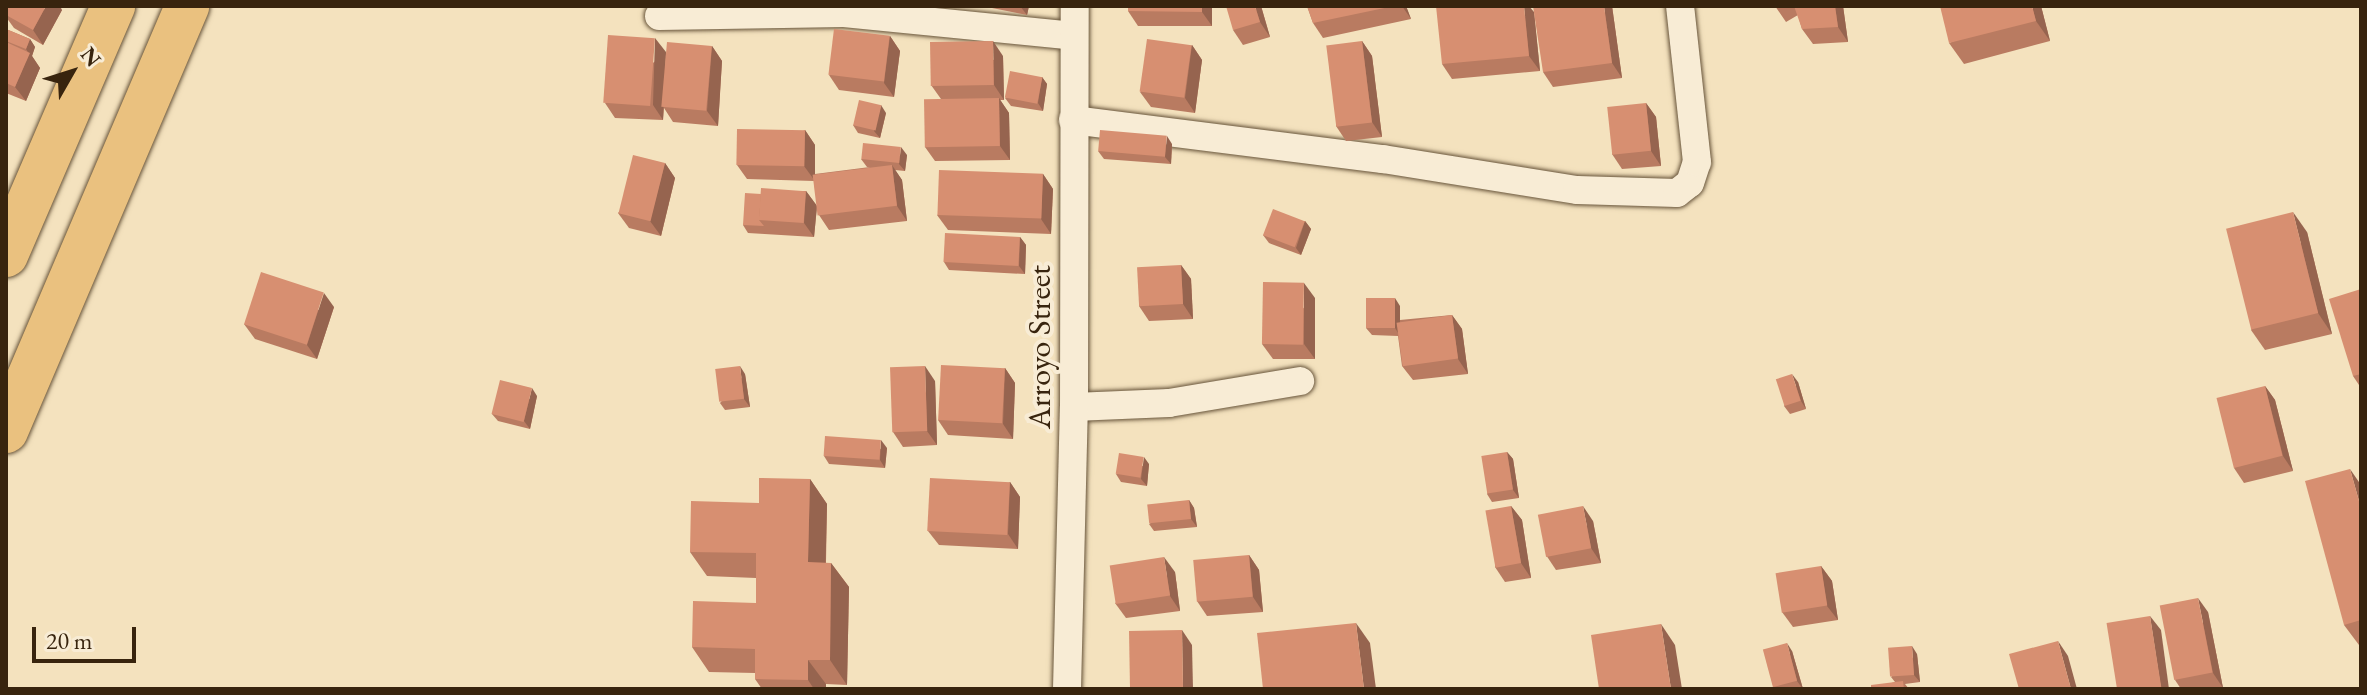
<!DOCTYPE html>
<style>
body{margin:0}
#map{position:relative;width:2367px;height:695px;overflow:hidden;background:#f4e2be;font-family:"EB Garamond",serif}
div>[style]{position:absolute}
.roads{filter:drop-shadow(0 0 2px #67543a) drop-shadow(0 0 2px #67543a)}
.street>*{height:28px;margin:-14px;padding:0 14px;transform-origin:14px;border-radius:14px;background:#f8ecd5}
.primary>*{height:44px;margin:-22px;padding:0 22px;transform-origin:22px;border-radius:22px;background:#eac17f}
.wall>*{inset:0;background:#b97b61}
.shaded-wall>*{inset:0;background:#96644f}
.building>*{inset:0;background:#d78f71;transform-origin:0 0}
span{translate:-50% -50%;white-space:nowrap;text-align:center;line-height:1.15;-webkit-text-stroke:8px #f8ecd5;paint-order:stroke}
.street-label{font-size:32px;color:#38240e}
.frame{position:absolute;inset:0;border:8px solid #38240e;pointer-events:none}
.north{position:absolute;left:32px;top:32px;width:80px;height:80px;-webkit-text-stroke:6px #f8ecd5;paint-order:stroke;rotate:51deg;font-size:22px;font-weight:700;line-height:32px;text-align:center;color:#38240e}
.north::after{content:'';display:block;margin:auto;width:28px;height:36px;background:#38240e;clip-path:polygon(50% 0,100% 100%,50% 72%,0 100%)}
.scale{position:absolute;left:32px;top:627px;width:104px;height:36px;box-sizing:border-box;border:4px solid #38240e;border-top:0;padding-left:10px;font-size:24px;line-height:28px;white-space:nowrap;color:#38240e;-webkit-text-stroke:6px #f8ecd5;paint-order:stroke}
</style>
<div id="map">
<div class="roads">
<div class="street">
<div style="left:659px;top:16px;width:185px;rotate:-0.9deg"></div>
<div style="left:844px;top:13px;width:231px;rotate:5.7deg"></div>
<div style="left:1073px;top:120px;width:312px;rotate:7.2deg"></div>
<div style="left:1383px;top:159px;width:196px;rotate:9.1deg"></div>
<div style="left:1577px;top:190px;width:100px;rotate:1.7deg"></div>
<div style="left:1677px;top:193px;width:16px;rotate:-38deg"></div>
<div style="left:1690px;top:183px;width:22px;rotate:-72deg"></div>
<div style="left:1697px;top:162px;width:157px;rotate:-96.2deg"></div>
<div style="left:1074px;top:407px;width:95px;rotate:-2.4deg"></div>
<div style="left:1169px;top:403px;width:133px;rotate:-9.5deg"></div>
<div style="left:1067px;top:689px;width:282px;rotate:-88.6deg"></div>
<div style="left:1074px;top:407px;width:401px;rotate:-89.9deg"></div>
</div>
<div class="primary">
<div style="left:6px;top:255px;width:271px;rotate:-66.7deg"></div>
<div style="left:6px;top:431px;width:462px;rotate:-66.9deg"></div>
</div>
</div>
<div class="wall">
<div style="clip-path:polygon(982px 6px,1029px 6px,1027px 15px)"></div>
<div style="clip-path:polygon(1212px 6px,1212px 26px,1138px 26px,1128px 11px)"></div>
<div style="clip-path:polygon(1261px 6px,1270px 37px,1243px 45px,1233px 30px)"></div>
<div style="clip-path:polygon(1307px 6px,1406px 6px,1411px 19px,1323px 38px,1313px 23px)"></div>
<div style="clip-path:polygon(1612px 6px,1622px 78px,1553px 87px,1543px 72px)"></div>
<div style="clip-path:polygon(1775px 6px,1843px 6px,1848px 42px,1813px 44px,1802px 29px,1798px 15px,1786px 22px)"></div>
<div style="clip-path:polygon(2041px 6px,2050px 41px,1964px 64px,1949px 43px)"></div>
<div style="clip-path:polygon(6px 9px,62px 10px,43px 45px,14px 28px,6px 17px)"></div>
<div style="clip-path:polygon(1534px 12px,1540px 71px,1452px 79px,1442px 64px)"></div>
<div style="clip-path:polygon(6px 29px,30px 39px,35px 47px,32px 56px,40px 68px,26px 101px,6px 93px)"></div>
<div style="clip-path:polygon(890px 36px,900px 51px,894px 97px,839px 90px,829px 75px)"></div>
<div style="clip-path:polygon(1362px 41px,1372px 56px,1382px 137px,1346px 141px,1336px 126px)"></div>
<div style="clip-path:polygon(1192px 45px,1202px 60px,1195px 113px,1151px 107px,1140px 92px)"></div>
<div style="clip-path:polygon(712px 46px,722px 61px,718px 126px,673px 122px,664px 108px,663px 120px,615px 118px,605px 103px,666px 52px,664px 92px)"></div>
<div style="clip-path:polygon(1003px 56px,1004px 100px,1000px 100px,1009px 113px,1010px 160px,935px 161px,925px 147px,941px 99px,931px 85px)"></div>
<div style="clip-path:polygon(1042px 77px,1047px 84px,1043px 111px,1011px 106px,1005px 98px)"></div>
<div style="clip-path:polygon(1646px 103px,1656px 117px,1661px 166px,1622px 169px,1612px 154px)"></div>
<div style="clip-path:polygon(886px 113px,880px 138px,858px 133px,853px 125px)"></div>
<div style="clip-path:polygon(805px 130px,815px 145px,815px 174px,870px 167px,867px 167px,861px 159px,907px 155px,905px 171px,895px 170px,902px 180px,907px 221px,829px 230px,819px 215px,814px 181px,747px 179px,737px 165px)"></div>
<div style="clip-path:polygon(1172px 144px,1171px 164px,1104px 159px,1098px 151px)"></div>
<div style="clip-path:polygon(665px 163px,675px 178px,661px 236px,629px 228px,618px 213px)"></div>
<div style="clip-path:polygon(1043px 174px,1053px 189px,1051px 234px,948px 230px,937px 215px)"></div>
<div style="clip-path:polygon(806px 191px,817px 206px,814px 237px,748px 233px,743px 225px,761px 194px)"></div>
<div style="clip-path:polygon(1305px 221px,1311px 229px,1301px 255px,1269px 243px,1263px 235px)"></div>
<div style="clip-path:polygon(2307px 232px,2332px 334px,2265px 350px,2251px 330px)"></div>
<div style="clip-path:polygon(1020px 237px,1026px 245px,1025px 274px,949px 270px,944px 262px)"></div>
<div style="clip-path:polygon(1181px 265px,1191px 279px,1193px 319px,1149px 321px,1139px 306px)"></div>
<div style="clip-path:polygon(2361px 289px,2361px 388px,2353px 376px)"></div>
<div style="clip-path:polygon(1315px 298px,1315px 359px,1273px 359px,1262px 344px)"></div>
<div style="clip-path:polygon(1400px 306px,1400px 320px,1452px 315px,1462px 329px,1468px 374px,1413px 380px,1402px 366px,1398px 336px,1372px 335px,1366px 328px)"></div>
<div style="clip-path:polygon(334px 307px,317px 359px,255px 339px,244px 324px)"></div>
<div style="clip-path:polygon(1005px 368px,1015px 383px,1013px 439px,948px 435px,938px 420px)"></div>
<div style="clip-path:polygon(745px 374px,750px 407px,725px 410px,720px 403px)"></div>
<div style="clip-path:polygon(935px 381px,937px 445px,903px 447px,893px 432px)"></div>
<div style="clip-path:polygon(1798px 382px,1806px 409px,1790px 414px,1784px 406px)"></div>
<div style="clip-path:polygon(2265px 386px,2275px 400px,2293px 471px,2244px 483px,2234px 468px)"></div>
<div style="clip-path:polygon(537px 396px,530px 429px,498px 421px,492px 414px)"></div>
<div style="clip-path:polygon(887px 448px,885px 468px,829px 464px,824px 456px)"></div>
<div style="clip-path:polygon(1507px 452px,1513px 459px,1519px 498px,1492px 502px,1487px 494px)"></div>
<div style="clip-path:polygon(1149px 464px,1147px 486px,1121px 482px,1116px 474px)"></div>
<div style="clip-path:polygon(810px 479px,827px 504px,826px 563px,831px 563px,849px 587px,847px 685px,826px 684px,826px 689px,762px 689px,755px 679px,755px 673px,709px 672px,692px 647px,756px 603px,756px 578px,707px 576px,690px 552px,759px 503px)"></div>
<div style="clip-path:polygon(1010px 482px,1020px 497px,1018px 549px,939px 545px,928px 531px)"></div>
<div style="clip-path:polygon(2361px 485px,2361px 644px,2359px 645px,2344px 625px)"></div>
<div style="clip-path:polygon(1189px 500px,1194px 508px,1197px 527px,1154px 531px,1149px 524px)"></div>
<div style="clip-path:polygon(1511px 506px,1522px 520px,1531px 578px,1505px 582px,1495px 567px)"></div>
<div style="clip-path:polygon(1593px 521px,1601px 563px,1556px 570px,1546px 555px)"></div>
<div style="clip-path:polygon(1249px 555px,1259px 570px,1263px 612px,1207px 616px,1197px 601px)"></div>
<div style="clip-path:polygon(1821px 566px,1832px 581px,1838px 620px,1793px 627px,1782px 612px)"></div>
<div style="clip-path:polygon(1175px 572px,1180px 611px,1126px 618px,1115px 603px)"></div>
<div style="clip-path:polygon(2208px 612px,2223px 688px,2181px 689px,2175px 680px)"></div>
<div style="clip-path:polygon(1792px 651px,1803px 689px,1774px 689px,1773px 687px)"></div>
<div style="clip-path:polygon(1917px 654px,1920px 682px,1905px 684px,1909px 689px,1871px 689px,1895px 682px,1891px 677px)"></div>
</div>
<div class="shaded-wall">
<div style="clip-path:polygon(46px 6px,60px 6px,62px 10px,43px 45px,33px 30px)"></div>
<div style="clip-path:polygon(1020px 6px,1029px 6px,1027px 15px)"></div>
<div style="clip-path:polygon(1202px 6px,1212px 6px,1212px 26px,1202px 12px)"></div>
<div style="clip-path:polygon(1255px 6px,1261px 6px,1270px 37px,1260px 22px)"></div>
<div style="clip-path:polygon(1402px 6px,1406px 6px,1411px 19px)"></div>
<div style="clip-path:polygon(1524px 6px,1529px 6px,1534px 12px,1540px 71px,1529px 56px)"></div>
<div style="clip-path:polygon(1604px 6px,1612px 6px,1622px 78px,1612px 63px)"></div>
<div style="clip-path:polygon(1835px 6px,1843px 6px,1848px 42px,1838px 27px)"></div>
<div style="clip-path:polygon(2032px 6px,2041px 6px,2050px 41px,2036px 21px)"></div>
<div style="clip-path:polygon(890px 36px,900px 51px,894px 97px,884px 83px)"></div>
<div style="clip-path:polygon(655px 38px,666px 52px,663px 120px,653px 105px)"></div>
<div style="clip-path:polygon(30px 39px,35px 47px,32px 56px,40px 68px,26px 101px,15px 87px,29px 54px,26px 49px)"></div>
<div style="clip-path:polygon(993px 41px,1003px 56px,1004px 100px,994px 85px)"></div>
<div style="clip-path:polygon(1362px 41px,1372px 56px,1382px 137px,1372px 122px)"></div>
<div style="clip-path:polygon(1192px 45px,1202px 60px,1195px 113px,1185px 98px)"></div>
<div style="clip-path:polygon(712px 46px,722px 61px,718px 126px,707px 111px)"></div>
<div style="clip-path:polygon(1042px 77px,1047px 84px,1043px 111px,1038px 103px)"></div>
<div style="clip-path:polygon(999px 98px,1009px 113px,1010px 160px,1000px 146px)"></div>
<div style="clip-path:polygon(1646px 103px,1656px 117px,1661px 166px,1651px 151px)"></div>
<div style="clip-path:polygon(881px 105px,886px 113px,880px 138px,874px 131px)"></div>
<div style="clip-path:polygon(805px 130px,815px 145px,815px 181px,804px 166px)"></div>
<div style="clip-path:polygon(1167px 136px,1172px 144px,1171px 164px,1165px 157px)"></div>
<div style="clip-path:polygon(901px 147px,907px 155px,905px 171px,899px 164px)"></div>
<div style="clip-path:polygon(665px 163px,675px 178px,661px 236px,650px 221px)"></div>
<div style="clip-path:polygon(892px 165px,902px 180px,907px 221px,897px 206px)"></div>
<div style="clip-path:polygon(1043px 174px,1053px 189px,1051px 234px,1041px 219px)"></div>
<div style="clip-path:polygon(806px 191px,817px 206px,814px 237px,804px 223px)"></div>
<div style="clip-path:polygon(2293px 212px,2307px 232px,2332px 334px,2318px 313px)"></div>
<div style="clip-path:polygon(1305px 221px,1311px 229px,1301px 255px,1296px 248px)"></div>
<div style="clip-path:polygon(1020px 237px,1026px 245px,1025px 274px,1019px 266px)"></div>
<div style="clip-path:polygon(1181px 265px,1191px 279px,1193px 319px,1183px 304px)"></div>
<div style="clip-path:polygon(1304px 283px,1315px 298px,1315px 359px,1304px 344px)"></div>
<div style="clip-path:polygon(324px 293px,334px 307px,317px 359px,307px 345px)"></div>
<div style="clip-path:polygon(1395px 298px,1400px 306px,1400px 336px,1395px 328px)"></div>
<div style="clip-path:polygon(1452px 315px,1462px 329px,1468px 374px,1458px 359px)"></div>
<div style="clip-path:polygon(740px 366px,745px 374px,750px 407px,744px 399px)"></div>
<div style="clip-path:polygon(925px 366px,935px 381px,937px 445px,927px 431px)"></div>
<div style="clip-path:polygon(1005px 368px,1015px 383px,1013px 439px,1003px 424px)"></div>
<div style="clip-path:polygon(1792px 374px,1798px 382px,1806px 409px,1801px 401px)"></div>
<div style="clip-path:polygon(2265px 386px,2275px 400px,2293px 471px,2283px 456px)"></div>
<div style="clip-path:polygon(532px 388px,537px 396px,530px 429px,524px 421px)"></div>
<div style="clip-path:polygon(881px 440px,887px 448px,885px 468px,880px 460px)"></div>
<div style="clip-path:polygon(1507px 452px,1513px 459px,1519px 498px,1513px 490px)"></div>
<div style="clip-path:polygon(1144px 457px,1149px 464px,1147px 486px,1141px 479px)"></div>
<div style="clip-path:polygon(2350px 469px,2361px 485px,2361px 508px)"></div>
<div style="clip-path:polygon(810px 479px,827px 504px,825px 586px,808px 562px)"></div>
<div style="clip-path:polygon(1010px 482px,1020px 497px,1018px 549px,1008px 534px)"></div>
<div style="clip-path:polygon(1189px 500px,1194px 508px,1197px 527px,1191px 519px)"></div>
<div style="clip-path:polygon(1511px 506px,1522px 520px,1531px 578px,1521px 563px)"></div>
<div style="clip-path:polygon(1583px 506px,1593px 521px,1601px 563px,1591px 548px)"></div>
<div style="clip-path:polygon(1249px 555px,1259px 570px,1263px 612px,1253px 597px)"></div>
<div style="clip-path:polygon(1164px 557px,1175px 572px,1180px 611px,1170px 596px)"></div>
<div style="clip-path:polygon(831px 563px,849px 587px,847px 685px,830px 660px)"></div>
<div style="clip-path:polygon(1821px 566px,1832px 581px,1838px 620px,1827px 606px)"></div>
<div style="clip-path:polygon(2198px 598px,2208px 612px,2223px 688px,2213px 673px)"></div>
<div style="clip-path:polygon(2150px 616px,2161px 630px,2169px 689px,2161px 689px)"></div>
<div style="clip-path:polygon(1356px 623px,1370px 643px,1376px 689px,1364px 689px)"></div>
<div style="clip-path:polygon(1661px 624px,1675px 645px,1682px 689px,1671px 689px)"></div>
<div style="clip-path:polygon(1182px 630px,1192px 645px,1193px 689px,1183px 689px)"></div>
<div style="clip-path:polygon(2058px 641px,2068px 656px,2077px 689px,2071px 689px)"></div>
<div style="clip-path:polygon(1787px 643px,1792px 651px,1803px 689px,1797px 681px)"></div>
<div style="clip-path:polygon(1912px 646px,1917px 654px,1920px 682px,1914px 675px)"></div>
<div style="clip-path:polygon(808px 660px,826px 684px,826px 689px,814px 689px,808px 680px)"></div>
</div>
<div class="building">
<div style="clip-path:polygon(8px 6px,46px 6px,33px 30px,6px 15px,6px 9px)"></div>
<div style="clip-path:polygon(1128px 6px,1202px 6px,1202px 12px,1128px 11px)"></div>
<div style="clip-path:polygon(1226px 6px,1255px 6px,1260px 22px,1233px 30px)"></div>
<div style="clip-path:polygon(1307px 6px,1394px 6px,1313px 23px)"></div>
<div style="clip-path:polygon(1436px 6px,1524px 6px,1529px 56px,1442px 64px)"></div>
<div style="clip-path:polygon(1533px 6px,1604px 6px,1612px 63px,1543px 72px)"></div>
<div style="clip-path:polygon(1794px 6px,1835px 6px,1838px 27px,1802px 29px)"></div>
<div style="clip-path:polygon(1940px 6px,2032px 6px,2036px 21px,1949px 43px)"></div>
<div style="clip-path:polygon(6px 29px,30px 39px,26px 49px,6px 41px)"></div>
<div style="left:834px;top:29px;width:56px;height:46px;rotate:7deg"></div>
<div style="left:608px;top:35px;width:47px;height:68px;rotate:4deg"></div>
<div style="left:1147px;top:39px;width:45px;height:53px;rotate:8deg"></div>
<div style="left:993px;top:41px;width:44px;height:63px;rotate:89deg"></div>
<div style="left:1362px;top:41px;width:82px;height:36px;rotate:83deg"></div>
<div style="clip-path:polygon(6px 42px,30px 53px,15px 87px,6px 83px)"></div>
<div style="left:667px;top:42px;width:45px;height:65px;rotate:5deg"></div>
<div style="left:1010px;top:71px;width:33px;height:27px;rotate:11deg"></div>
<div style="left:999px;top:98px;width:48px;height:75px;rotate:89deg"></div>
<div style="left:859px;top:100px;width:23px;height:26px;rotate:13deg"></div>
<div style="left:1646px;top:103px;width:48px;height:39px;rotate:84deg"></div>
<div style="left:737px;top:129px;width:68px;height:36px;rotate:1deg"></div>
<div style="left:1100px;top:130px;width:67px;height:21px;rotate:5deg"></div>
<div style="left:863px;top:143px;width:38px;height:16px;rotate:6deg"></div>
<div style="left:633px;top:155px;width:33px;height:60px;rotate:14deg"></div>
<div style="left:892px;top:165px;width:41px;height:80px;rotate:83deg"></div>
<div style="left:939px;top:170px;width:104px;height:45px;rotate:2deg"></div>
<div style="left:761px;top:188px;width:45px;height:32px;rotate:4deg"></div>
<div style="clip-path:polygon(745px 193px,761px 194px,759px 220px,764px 226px,743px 225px)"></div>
<div style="left:1273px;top:209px;width:34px;height:28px;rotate:21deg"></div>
<div style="left:2293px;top:212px;width:104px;height:69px;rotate:76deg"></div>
<div style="left:945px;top:233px;width:75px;height:29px;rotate:3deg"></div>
<div style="left:1181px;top:265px;width:39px;height:44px;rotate:87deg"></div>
<div style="left:261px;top:272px;width:66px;height:55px;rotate:18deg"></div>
<div style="left:1263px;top:282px;width:41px;height:62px;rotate:1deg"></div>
<div style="clip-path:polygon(2361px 289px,2361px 374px,2353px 376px,2329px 299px)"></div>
<div style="left:1366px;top:298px;width:29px;height:30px"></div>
<div style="left:1452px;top:315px;width:44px;height:56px;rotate:82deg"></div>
<div style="left:941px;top:365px;width:64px;height:55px;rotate:3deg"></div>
<div style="left:740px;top:366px;width:33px;height:25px;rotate:83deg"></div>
<div style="left:925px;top:366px;width:65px;height:35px;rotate:88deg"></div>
<div style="left:1792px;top:374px;width:28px;height:17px;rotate:72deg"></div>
<div style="left:500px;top:380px;width:33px;height:35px;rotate:14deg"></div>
<div style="left:2265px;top:386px;width:72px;height:50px;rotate:76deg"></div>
<div style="left:825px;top:436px;width:56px;height:20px;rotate:4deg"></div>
<div style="left:1507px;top:452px;width:38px;height:26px;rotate:81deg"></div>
<div style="left:1119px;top:453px;width:25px;height:21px;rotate:9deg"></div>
<div style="clip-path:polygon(2350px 469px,2361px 508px,2361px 620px,2344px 625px,2305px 481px)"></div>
<div style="clip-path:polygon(759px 478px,810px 479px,808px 562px,831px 563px,830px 660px,808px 660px,808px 680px,755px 679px,755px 649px,692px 647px,693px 601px,756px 603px,756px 553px,690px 552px,691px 501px,759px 503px)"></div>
<div style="left:930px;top:478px;width:80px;height:53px;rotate:3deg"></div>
<div style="left:1189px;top:500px;width:19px;height:42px;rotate:84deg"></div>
<div style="left:1511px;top:506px;width:58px;height:26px;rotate:80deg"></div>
<div style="left:1583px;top:506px;width:43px;height:46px;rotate:79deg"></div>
<div style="left:1249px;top:555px;width:42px;height:56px;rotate:85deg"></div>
<div style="left:1164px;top:557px;width:39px;height:55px;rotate:81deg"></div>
<div style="left:1821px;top:566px;width:40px;height:46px;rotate:81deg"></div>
<div style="left:2198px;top:598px;width:76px;height:39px;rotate:79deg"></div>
<div style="left:2150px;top:616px;width:74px;height:44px;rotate:81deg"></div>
<div style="clip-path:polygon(1356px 623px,1364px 689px,1263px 689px,1257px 633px)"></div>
<div style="clip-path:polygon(1661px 624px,1671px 689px,1599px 689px,1591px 635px)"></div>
<div style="left:1182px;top:630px;width:59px;height:53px;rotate:89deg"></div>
<div style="clip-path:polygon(2058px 641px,2071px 689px,2019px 689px,2009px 654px)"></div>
<div style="left:1787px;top:643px;width:39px;height:25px;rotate:75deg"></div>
<div style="left:1912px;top:646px;width:29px;height:24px;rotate:86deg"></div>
<div style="clip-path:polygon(1903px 681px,1904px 689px,1871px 689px,1871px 685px)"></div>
</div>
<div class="street-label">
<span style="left:1039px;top:347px;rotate:-90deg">Arroyo Street</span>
</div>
<div class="frame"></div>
<div class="north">N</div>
<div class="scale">20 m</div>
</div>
